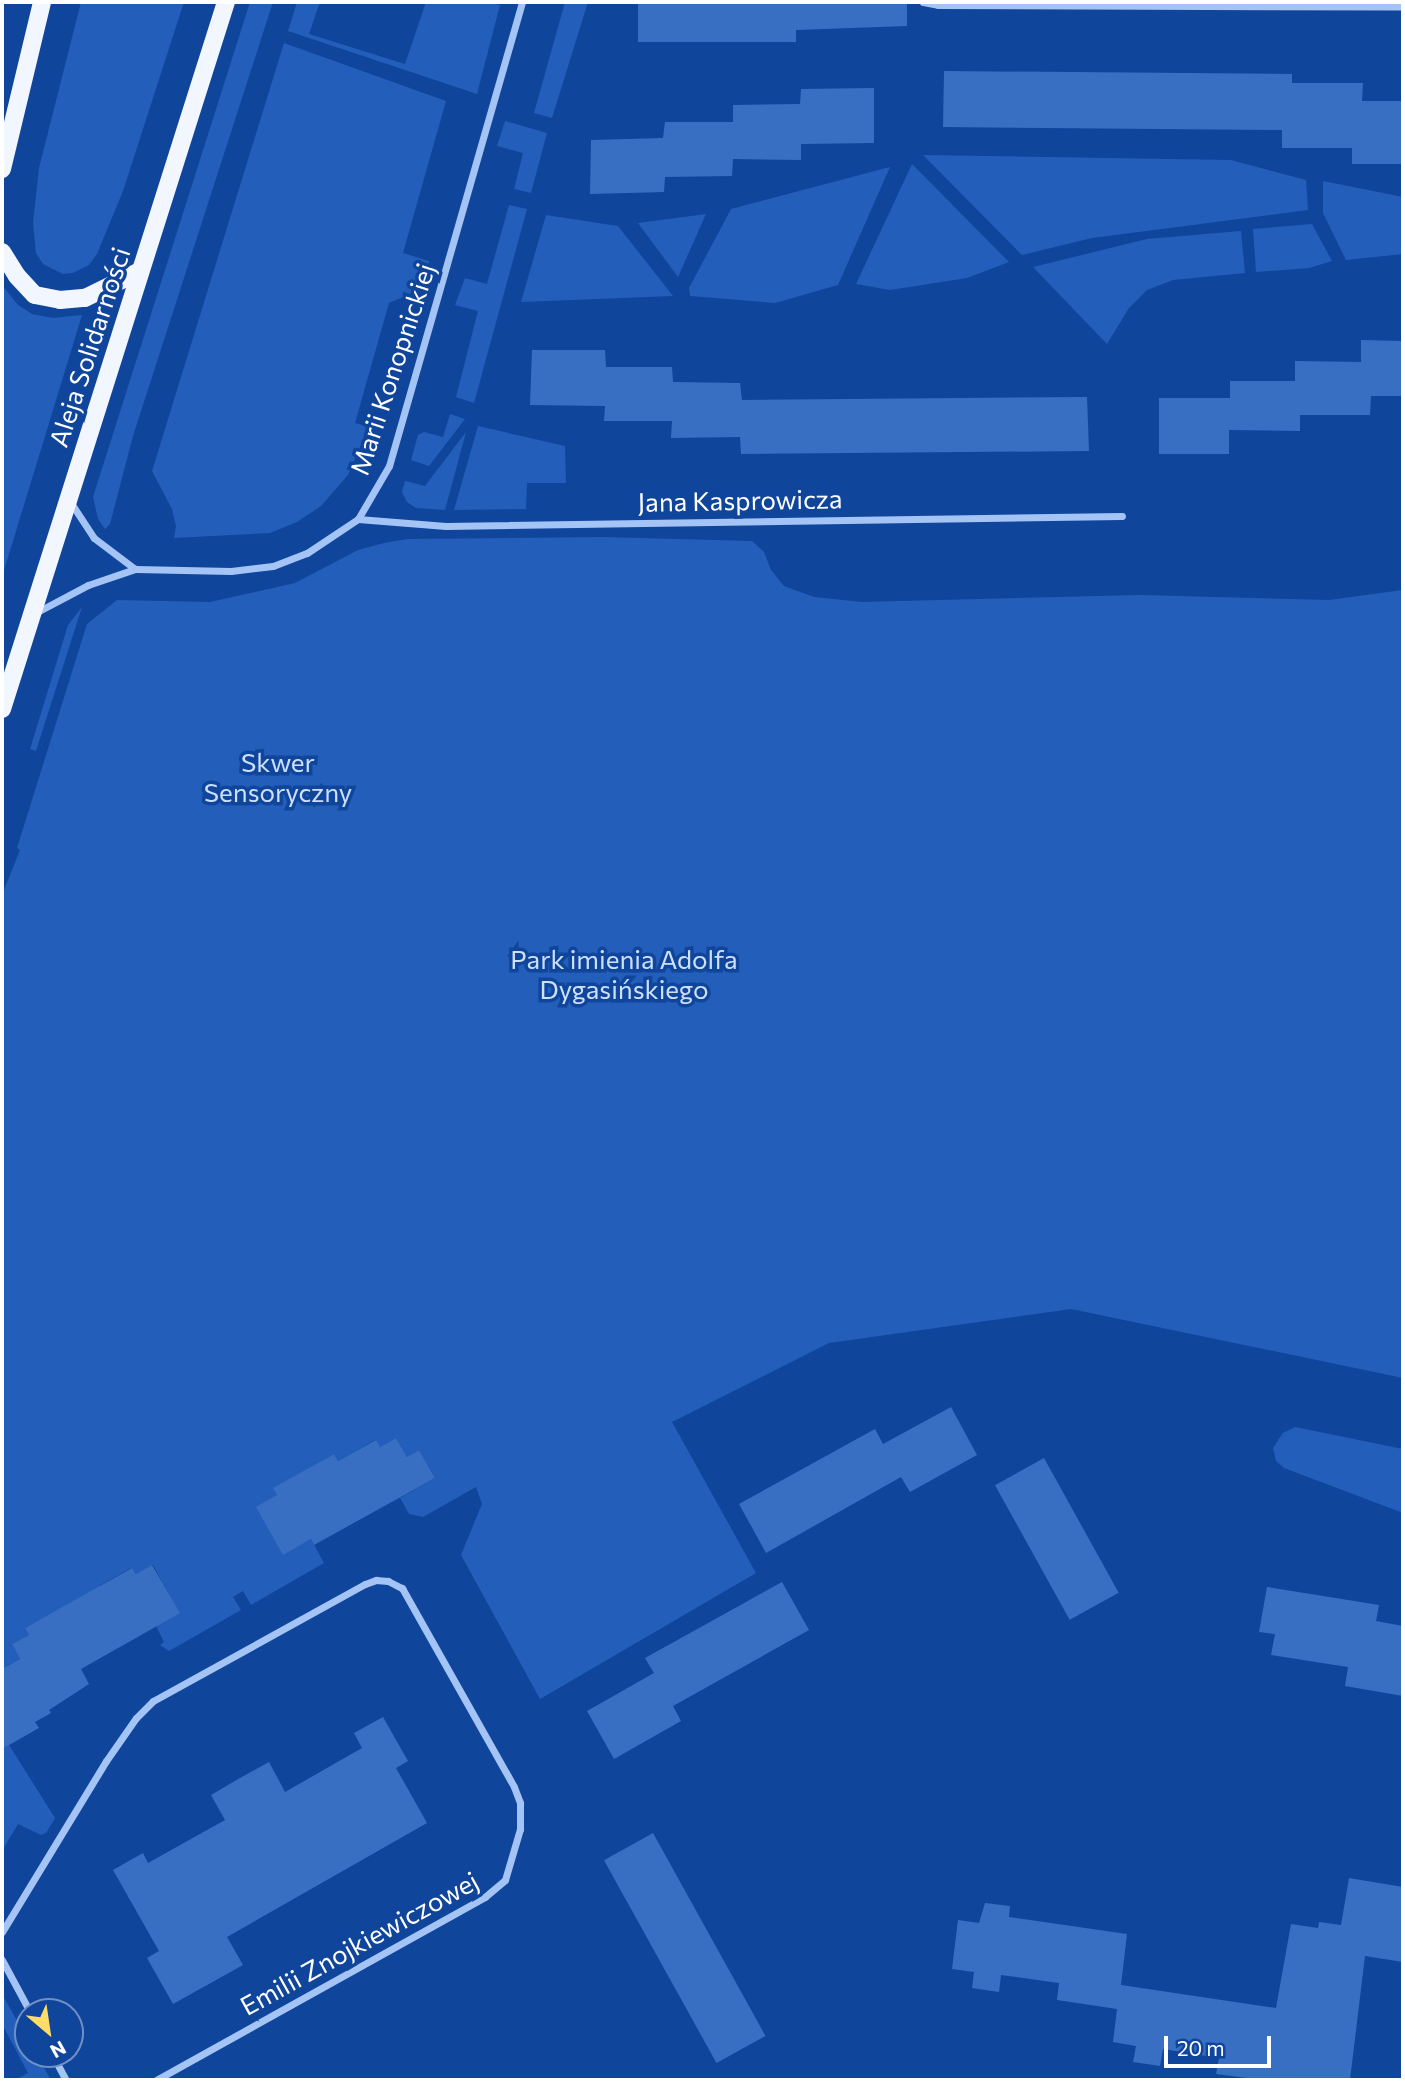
<!DOCTYPE html>
<meta charset="utf-8">
<style>
body{margin:0}
#map{position:relative;width:1405px;height:2082px;overflow:hidden;background:#10459c;font-family:Commissioner,sans-serif}
div>[style]{position:absolute}
.green>*{inset:0;background:#235eba}
.building>*{inset:0;background:#396fc3;transform-origin:0 0}
.minor>*{height:7px;margin:-3.5px;padding:0 3.5px;transform-origin:3.5px;border-radius:3.5px;background:#a4c4f5}
.primary>*{height:18px;margin:-9px;padding:0 9px;transform-origin:9px;border-radius:9px;background:#f2f6ff}
span{translate:-50% -50%;white-space:nowrap;text-align:center;line-height:1.15;-webkit-text-stroke:7px #10459c;paint-order:stroke}
.street-label{font-size:26px;color:#fff}
.park-label{font-size:26px;color:#cde0fe}
.frame{position:absolute;inset:0;border:4px solid #fff;pointer-events:none}
.north{position:absolute;left:14px;top:1998px;width:70px;height:70px;box-sizing:border-box;background:#10459c;border:2px solid #708fc4;border-radius:50%;rotate:151deg;font-size:19px;font-weight:700;line-height:28px;text-align:center;color:#fff}
.north::after{content:'';display:block;margin:auto;width:24px;height:32px;background:#ffdc68;clip-path:polygon(50% 0,100% 100%,50% 72%,0 100%)}
.scale{position:absolute;left:1164px;top:2036px;width:107px;height:32px;box-sizing:border-box;border:4px solid #fff;border-top:0;padding-left:9px;font-size:21px;line-height:24px;white-space:nowrap;color:#fff;-webkit-text-stroke:5px #10459c;paint-order:stroke}
</style>
<div id="map">
<div class="green">
<div style="clip-path:polygon(81px 2px,184px 2px,123px 191px,97px 254px,89px 265px,73px 273px,63px 274px,43px 264px,36px 253px,33px 223px,39px 168px)"></div>
<div style="clip-path:polygon(250px 2px,273px 2px,133px 436px,110px 524px,105px 529px,98px 519px,93px 497px)"></div>
<div style="clip-path:polygon(297px 2px,320px 2px,309px 34px,405px 64px,426px 2px,488px 2px,500px 5px,477px 94px,288px 31px)"></div>
<div style="clip-path:polygon(565px 2px,588px 2px,552px 118px,534px 113px)"></div>
<div style="clip-path:polygon(284px 43px,446px 101px,403px 253px,429px 261px,428px 271px,425px 281px,415px 292px,389px 303px,355px 423px,369px 427px,348px 475px,321px 506px,297px 522px,270px 533px,174px 538px,176px 526px,172px 509px,152px 471px)"></div>
<div style="clip-path:polygon(505px 121px,547px 133px,531px 193px,514px 189px,523px 153px,497px 146px)"></div>
<div style="clip-path:polygon(923px 155px,1231px 160px,1306px 180px,1308px 210px,1092px 238px,1022px 255px)"></div>
<div style="clip-path:polygon(912px 164px,1009px 262px,967px 278px,890px 290px,856px 284px)"></div>
<div style="clip-path:polygon(890px 167px,838px 285px,775px 303px,690px 296px,689px 288px,731px 209px)"></div>
<div style="clip-path:polygon(1323px 181px,1403px 197px,1403px 254px,1346px 260px,1323px 213px)"></div>
<div style="clip-path:polygon(509px 205px,527px 209px,474px 403px,456px 397px,478px 311px,455px 305px,465px 278px,487px 284px)"></div>
<div style="clip-path:polygon(706px 214px,678px 277px,638px 223px)"></div>
<div style="clip-path:polygon(546px 215px,618px 226px,673px 296px,521px 302px)"></div>
<div style="clip-path:polygon(1312px 224px,1332px 261px,1309px 268px,1256px 272px,1253px 229px)"></div>
<div style="clip-path:polygon(1241px 231px,1245px 273px,1173px 280px,1147px 290px,1129px 308px,1107px 344px,1033px 267px,1147px 239px)"></div>
<div style="clip-path:polygon(2px 285px,18px 305px,32px 314px,53px 318px,82px 315px,2px 577px)"></div>
<div style="clip-path:polygon(450px 414px,465px 419px,429px 466px,411px 460px,418px 435px,424px 432px,443px 437px)"></div>
<div style="clip-path:polygon(478px 426px,565px 446px,566px 483px,527px 483px,526px 509px,454px 510px)"></div>
<div style="clip-path:polygon(466px 432px,445px 510px,416px 508px,407px 502px,402px 492px,405px 481px,425px 486px)"></div>
<div style="clip-path:polygon(602px 537px,752px 541px,764px 552px,771px 570px,784px 586px,814px 597px,862px 602px,1140px 595px,1329px 600px,1403px 590px,1403px 1378px,1071px 1309px,829px 1343px,672px 1422px,756px 1573px,540px 1699px,461px 1555px,482px 1504px,476px 1487px,423px 1517px,409px 1514px,400px 1498px,435px 1478px,419px 1450px,407px 1457px,396px 1438px,380px 1447px,375px 1440px,338px 1461px,334px 1454px,274px 1488px,277px 1495px,283px 1554px,311px 1539px,324px 1563px,251px 1605px,243px 1591px,233px 1597px,241px 1610px,169px 1651px,160px 1645px,164px 1642px,156px 1626px,179px 1613px,153px 1565px,136px 1574px,131px 1568px,99px 1586px,103px 1593px,54px 1612px,25px 1628px,29px 1635px,12px 1644px,20px 1659px,7px 1666px,11px 1673px,2px 1679px,2px 895px,20px 850px,17px 848px,87px 624px,117px 600px,210px 602px,295px 583px,358px 550px,384px 543px,407px 539px)"></div>
<div style="clip-path:polygon(82px 607px,36px 751px,30px 749px,68px 625px)"></div>
<div style="clip-path:polygon(1295px 1427px,1403px 1449px,1403px 1513px,1284px 1468px,1276px 1461px,1273px 1448px,1283px 1433px)"></div>
<div style="clip-path:polygon(9px 1745px,55px 1818px,46px 1833px,41px 1835px,18px 1824px,2px 1851px,2px 1749px)"></div>
<div style="clip-path:polygon(2px 1994px,28px 2040px,28px 2054px,36px 2054px,51px 2080px,15px 2080px,28px 2073px,2px 2024px)"></div>
</div>
<div class="building">
<div style="clip-path:polygon(638px 2px,907px 2px,907px 26px,796px 30px,796px 42px,638px 42px)"></div>
<div style="clip-path:polygon(944px 71px,1292px 74px,1292px 83px,1363px 83px,1362px 101px,1403px 101px,1403px 164px,1352px 164px,1352px 148px,1282px 148px,1282px 130px,943px 127px)"></div>
<div style="clip-path:polygon(874px 88px,874px 143px,801px 144px,801px 160px,733px 159px,732px 176px,665px 177px,664px 192px,590px 194px,591px 140px,663px 138px,665px 122px,733px 122px,733px 105px,800px 104px,801px 89px)"></div>
<div style="clip-path:polygon(1361px 340px,1403px 341px,1403px 396px,1371px 396px,1370px 415px,1300px 415px,1300px 431px,1229px 430px,1229px 454px,1159px 454px,1159px 398px,1230px 398px,1230px 381px,1295px 381px,1295px 361px,1361px 362px)"></div>
<div style="clip-path:polygon(532px 350px,605px 350px,606px 367px,672px 367px,673px 382px,740px 383px,742px 400px,1087px 397px,1089px 451px,741px 454px,740px 437px,671px 438px,672px 421px,604px 421px,605px 406px,530px 405px)"></div>
<div style="clip-path:polygon(951px 1407px,977px 1455px,910px 1492px,901px 1477px,766px 1553px,739px 1504px,875px 1429px,883px 1444px)"></div>
<div style="clip-path:polygon(396px 1438px,407px 1457px,419px 1450px,435px 1478px,314px 1545px,311px 1539px,283px 1555px,256px 1507px,277px 1495px,273px 1488px,334px 1454px,338px 1461px,376px 1440px,380px 1447px)"></div>
<div style="left:1044px;top:1458px;width:154px;height:56px;rotate:61deg"></div>
<div style="clip-path:polygon(152px 1565px,180px 1613px,81px 1669px,89px 1684px,49px 1710px,51px 1713px,35px 1722px,39px 1728px,2px 1749px,2px 1669px,20px 1659px,12px 1644px,29px 1635px,25px 1628px,132px 1568px,136px 1574px)"></div>
<div style="clip-path:polygon(782px 1582px,809px 1630px,673px 1706px,681px 1721px,614px 1759px,587px 1711px,654px 1673px,645px 1658px)"></div>
<div style="clip-path:polygon(1267px 1587px,1379px 1605px,1376px 1621px,1403px 1626px,1403px 1696px,1345px 1686px,1348px 1667px,1271px 1655px,1275px 1634px,1259px 1632px)"></div>
<div style="clip-path:polygon(383px 1717px,408px 1761px,396px 1768px,427px 1823px,227px 1937px,243px 1965px,173px 2004px,147px 1958px,159px 1951px,113px 1870px,143px 1853px,148px 1863px,225px 1820px,211px 1795px,240px 1778px,269px 1762px,285px 1792px,362px 1748px,354px 1733px)"></div>
<div style="left:653px;top:1833px;width:232px;height:56px;rotate:61deg"></div>
<div style="clip-path:polygon(1349px 1878px,1403px 1887px,1403px 1962px,1365px 1956px,1350px 2080px,1263px 2080px,1216px 2074px,1219px 2058px,1163px 2049px,1160px 2066px,1133px 2062px,1136px 2046px,1113px 2042px,1117px 2009px,1057px 2000px,1059px 1983px,1001px 1975px,999px 1992px,972px 1988px,974px 1972px,952px 1969px,958px 1920px,979px 1923px,985px 1903px,1010px 1906px,1009px 1917px,1127px 1934px,1121px 1985px,1276px 2008px,1291px 1924px,1318px 1928px,1319px 1922px,1341px 1925px)"></div>
</div>
<div class="minor">
<div style="left:923px;top:2px;width:15px;rotate:11deg"></div>
<div style="left:938px;top:5px;width:465px;rotate:0.2deg"></div>
<div style="left:71px;top:503px;width:42px;rotate:56.7deg"></div>
<div style="left:94px;top:538px;width:51px;rotate:37.1deg"></div>
<div style="left:358px;top:519px;width:88px;rotate:4.5deg"></div>
<div style="left:446px;top:526px;width:676px;rotate:-0.85deg"></div>
<div style="left:37px;top:612px;width:58px;rotate:-27.9deg"></div>
<div style="left:88px;top:585px;width:50px;rotate:-18.8deg"></div>
<div style="left:135px;top:569px;width:96px;rotate:1.2deg"></div>
<div style="left:231px;top:571px;width:42px;rotate:-6.8deg"></div>
<div style="left:273px;top:566px;width:36px;rotate:-21deg"></div>
<div style="left:307px;top:553px;width:61px;rotate:-33.7deg"></div>
<div style="left:358px;top:519px;width:61px;rotate:-59.7deg"></div>
<div style="left:389px;top:466px;width:483px;rotate:-74deg"></div>
<div style="left:2px;top:1932px;width:200px;rotate:-58.7deg"></div>
<div style="left:106px;top:1761px;width:52px;rotate:-55.1deg"></div>
<div style="left:136px;top:1718px;width:24px;rotate:-45deg"></div>
<div style="left:153px;top:1701px;width:242px;rotate:-28.9deg"></div>
<div style="left:365px;top:1584px;width:12px;rotate:-20deg"></div>
<div style="left:376px;top:1580px;width:12px;rotate:5deg"></div>
<div style="left:388px;top:1581px;width:16px;rotate:27deg"></div>
<div style="left:402px;top:1588px;width:228px;rotate:60.6deg"></div>
<div style="left:514px;top:1787px;width:17px;rotate:69deg"></div>
<div style="left:520px;top:1803px;width:26px;rotate:90deg"></div>
<div style="left:520px;top:1829px;width:53px;rotate:106.4deg"></div>
<div style="left:505px;top:1880px;width:26px;rotate:140deg"></div>
<div style="left:485px;top:1897px;width:376px;rotate:150.9deg"></div>
<div style="left:2px;top:1960px;width:59px;rotate:61.7deg"></div>
<div style="left:52px;top:2054px;width:30px;rotate:62deg"></div>
</div>
<div class="primary">
<div style="left:2px;top:169px;width:172px;rotate:-76.5deg"></div>
<div style="left:2px;top:252px;width:28px;rotate:58deg"></div>
<div style="left:17px;top:276px;width:26px;rotate:47deg"></div>
<div style="left:35px;top:295px;width:25px;rotate:11deg"></div>
<div style="left:60px;top:300px;width:25px;rotate:-5deg"></div>
<div style="left:85px;top:298px;width:61px;rotate:-26.1deg"></div>
<div style="left:2px;top:709px;width:742px;rotate:-72.42deg"></div>
</div>
<div class="street-label">
<span style="left:89px;top:347px;rotate:-72deg">Aleja Solidarności</span>
<span style="left:392px;top:369px;rotate:-72deg">Marii Konopnickiej</span>
<span style="left:740px;top:500px;rotate:-1deg">Jana Kasprowicza</span>
<span style="left:359px;top:1943px;rotate:-29deg">Emilii Znojkiewiczowej</span>
</div>
<div class="park-label">
<span style="left:278px;top:777px">Skwer<br>Sensoryczny</span>
<span style="left:624px;top:974px">Park imienia Adolfa<br>Dygasińskiego</span>
</div>
<div class="frame"></div>
<div class="north">N</div>
<div class="scale">20 m</div>
</div>
